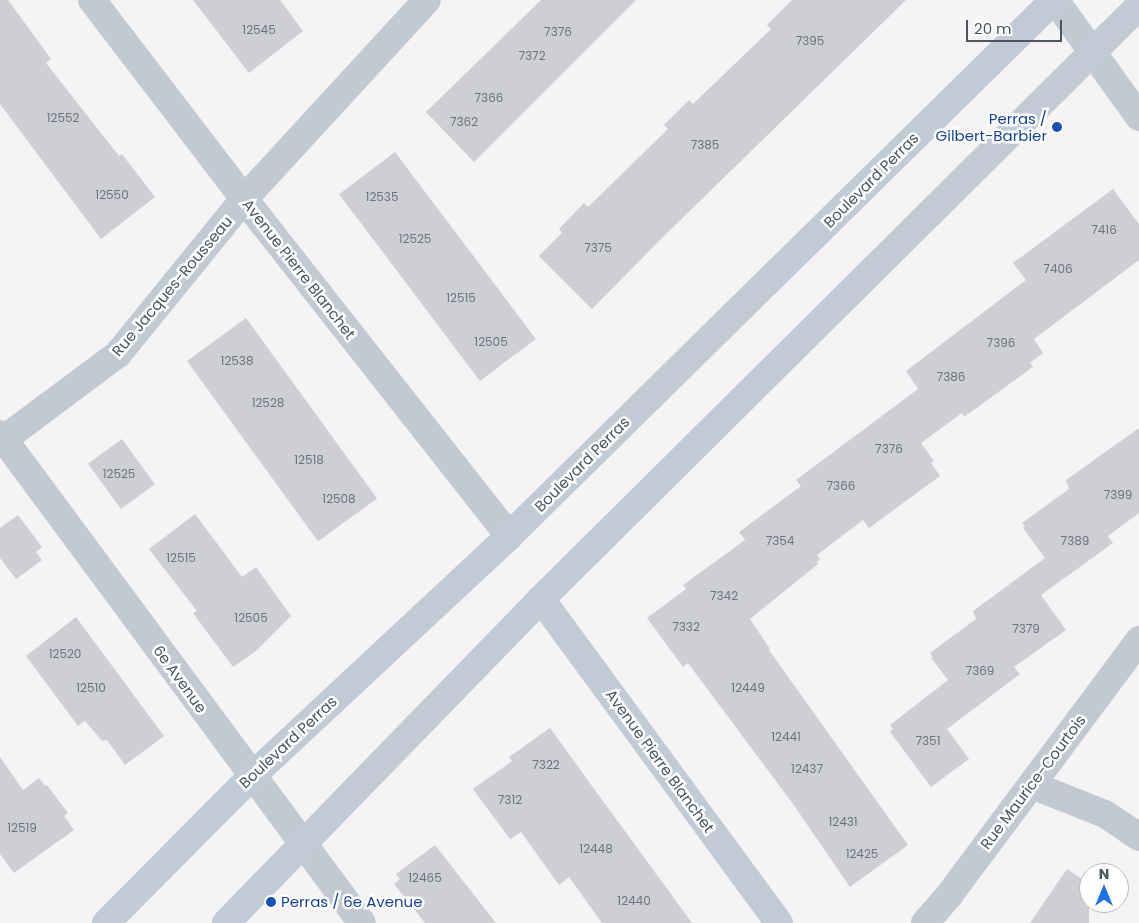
<!DOCTYPE html>
<style>
body{margin:0}
#map{position:relative;width:1139px;height:923px;overflow:hidden;background:#f5f3f3;font-family:Poppins,sans-serif}
div>[style]{position:absolute}
.building>*{inset:0;background:#cdcfd5;transform-origin:0 0}
.street>*{height:28px;margin:-14px;padding:0 14px;transform-origin:14px;border-radius:14px;background:#c1cad2}
.secondary>*{height:28px;margin:-14px;padding:0 14px;transform-origin:14px;border-radius:14px;background:#c1cbd6}
.dots>*{width:14px;height:14px;translate:-50% -50%;box-sizing:border-box;border:2px solid #fff;border-radius:50%}
span{translate:-50% -50%;white-space:nowrap;text-align:center;line-height:1.15;-webkit-text-stroke:5px #fff;paint-order:stroke}
.number-label{font-size:12px;color:#6b747e}
.number-label span{-webkit-text-stroke-width:0}
.transit-label{font-size:15px;color:#164399}
.right{translate:-100% -50%;text-align:right}
.left{translate:0 -50%;text-align:left}
.street-label{font-size:15px;color:#4a5661}
.north{position:absolute;left:1079px;top:863px;width:50px;height:50px;box-sizing:border-box;background:#fff;border:1px solid #b7bbc0;border-radius:50%;rotate:0deg;font-size:14px;font-weight:700;line-height:20px;text-align:center;color:#4a5661}
.north::after{content:'';display:block;margin:auto;width:18px;height:22px;background:#1a73e8;clip-path:polygon(50% 0,100% 100%,50% 72%,0 100%)}
.scale{position:absolute;left:966px;top:20px;width:96px;height:22px;box-sizing:border-box;border:2px solid #4a5661;border-top:0;padding-left:6px;font-size:15px;line-height:18px;white-space:nowrap;color:#4a5661;-webkit-text-stroke:4px #fff;paint-order:stroke}
</style>
<div id="map">
<div class="building">
<div style="clip-path:polygon(0 0,8px 0,51px 59px,46px 63px,119px 156px,122px 154px,155px 197px,101px 239px,0 104px)"></div>
<div style="clip-path:polygon(193px 0,280px 0,303px 31px,249px 73px)"></div>
<div style="clip-path:polygon(541px 0,636px 0,474px 162px,426px 112px)"></div>
<div style="clip-path:polygon(792px 0,906px 0,664px 236px,592px 309px,539px 256px,562px 233px,559px 229px,584px 203px,588px 207px,668px 129px,664px 125px,689px 100px,693px 104px,771px 29px,767px 25px)"></div>
<div style="left:395px;top:152px;width:234px;height:70px;rotate:53deg"></div>
<div style="clip-path:polygon(1113px 189px,1139px 224px,1139px 260px,1034px 339px,1043px 353px,1030px 363px,1033px 367px,964px 417px,962px 413px,921px 443px,934px 461px,931px 463px,940px 476px,869px 528px,863px 520px,817px 555px,820px 559px,817px 562px,818px 564px,750px 619px,770px 649px,769px 650px,908px 845px,850px 887px,793px 804px,688px 663px,683px 667px,647px 618px,686px 589px,683px 585px,745px 540px,739px 532px,801px 486px,796px 480px,918px 389px,906px 371px,1026px 280px,1013px 263px)"></div>
<div style="left:246px;top:318px;width:223px;height:73px;rotate:54deg"></div>
<div style="clip-path:polygon(1139px 428px,1139px 513px,1108px 536px,1113px 543px,1041px 595px,1066px 630px,1014px 667px,1020px 674px,947px 729px,969px 759px,931px 787px,890px 732px,893px 729px,890px 725px,948px 680px,931px 658px,933px 657px,930px 653px,976px 619px,973px 611px,1045px 558px,1023px 528px,1025px 526px,1022px 523px,1069px 489px,1066px 480px)"></div>
<div style="left:122px;top:439px;width:56px;height:42px;rotate:54deg"></div>
<div style="clip-path:polygon(195px 514px,242px 577px,256px 567px,291px 616px,256px 651px,233px 667px,193px 613px,197px 611px,149px 549px)"></div>
<div style="clip-path:polygon(18px 515px,42px 547px,36px 552px,42px 560px,16px 579px,0 558px,0 528px)"></div>
<div style="clip-path:polygon(76px 617px,164px 736px,125px 765px,107px 740px,102px 741px,85px 721px,78px 726px,26px 656px)"></div>
<div style="clip-path:polygon(550px 728px,600px 797px,692px 923px,602px 923px,569px 877px,559px 885px,521px 832px,510px 839px,473px 789px,512px 761px,509px 757px)"></div>
<div style="clip-path:polygon(0 757px,23px 790px,39px 778px,45px 786px,47px 785px,68px 813px,64px 816px,74px 830px,14px 873px,0 854px)"></div>
<div style="clip-path:polygon(435px 845px,496px 923px,425px 923px,394px 884px,400px 879px,396px 874px)"></div>
<div style="clip-path:polygon(1067px 869px,1089px 884px,1089px 923px,1030px 923px)"></div>
</div>
<div class="street">
<div style="left:92px;top:0;width:250px;rotate:52.6deg"></div>
<div style="left:244px;top:199px;width:429px;rotate:51.8deg"></div>
<div style="left:1055px;top:0;width:144px;rotate:54.3deg"></div>
<div style="left:0;top:434px;width:608px;rotate:53.49deg"></div>
<div style="left:0;top:442px;width:147px;rotate:-36.7deg"></div>
<div style="left:118px;top:354px;width:200px;rotate:-50.9deg"></div>
<div style="left:244px;top:199px;width:270px;rotate:-47.4deg"></div>
<div style="left:1032px;top:785px;width:79px;rotate:21.7deg"></div>
<div style="left:1105px;top:814px;width:41px;rotate:34.1deg"></div>
<div style="left:925px;top:923px;width:38px;rotate:-49deg"></div>
<div style="left:950px;top:894px;width:317px;rotate:-53.3deg"></div>
</div>
<div class="secondary">
<div style="left:541px;top:599px;width:402px;rotate:53.7deg"></div>
<div style="left:106px;top:923px;width:207px;rotate:-45.2deg"></div>
<div style="left:252px;top:776px;width:352px;rotate:-43deg"></div>
<div style="left:509px;top:536px;width:764px;rotate:-44.52deg"></div>
<div style="left:226px;top:923px;width:452px;rotate:-45.8deg"></div>
<div style="left:541px;top:599px;width:842px;rotate:-44.76deg"></div>
</div>
<div class="dots">
<div style="left:1057px;top:127px;background:#1a4fb4"></div>
<div style="left:271px;top:902px;background:#1a4fb4"></div>
</div>
<div class="number-label">
<span style="left:259px;top:30px">12545</span>
<span style="left:558px;top:32px">7376</span>
<span style="left:810px;top:41px">7395</span>
<span style="left:532px;top:56px">7372</span>
<span style="left:489px;top:98px">7366</span>
<span style="left:63px;top:118px">12552</span>
<span style="left:464px;top:122px">7362</span>
<span style="left:705px;top:145px">7385</span>
<span style="left:112px;top:195px">12550</span>
<span style="left:382px;top:197px">12535</span>
<span style="left:1104px;top:230px">7416</span>
<span style="left:415px;top:239px">12525</span>
<span style="left:598px;top:248px">7375</span>
<span style="left:1058px;top:269px">7406</span>
<span style="left:461px;top:298px">12515</span>
<span style="left:491px;top:342px">12505</span>
<span style="left:1001px;top:343px">7396</span>
<span style="left:237px;top:361px">12538</span>
<span style="left:951px;top:377px">7386</span>
<span style="left:268px;top:403px">12528</span>
<span style="left:889px;top:449px">7376</span>
<span style="left:309px;top:460px">12518</span>
<span style="left:119px;top:474px">12525</span>
<span style="left:841px;top:486px">7366</span>
<span style="left:1118px;top:495px">7399</span>
<span style="left:339px;top:499px">12508</span>
<span style="left:780px;top:541px">7354</span>
<span style="left:1075px;top:541px">7389</span>
<span style="left:181px;top:558px">12515</span>
<span style="left:724px;top:596px">7342</span>
<span style="left:251px;top:618px">12505</span>
<span style="left:686px;top:627px">7332</span>
<span style="left:1026px;top:629px">7379</span>
<span style="left:65px;top:654px">12520</span>
<span style="left:980px;top:671px">7369</span>
<span style="left:91px;top:688px">12510</span>
<span style="left:748px;top:688px">12449</span>
<span style="left:786px;top:737px">12441</span>
<span style="left:928px;top:741px">7351</span>
<span style="left:546px;top:765px">7322</span>
<span style="left:807px;top:769px">12437</span>
<span style="left:510px;top:800px">7312</span>
<span style="left:843px;top:822px">12431</span>
<span style="left:22px;top:828px">12519</span>
<span style="left:596px;top:849px">12448</span>
<span style="left:862px;top:854px">12425</span>
<span style="left:425px;top:878px">12465</span>
<span style="left:634px;top:901px">12440</span>
</div>
<div class="transit-label">
<span class="right" style="left:1047px;top:127px">Perras /<br>Gilbert-Barbier</span>
<span class="left" style="left:281px;top:902px">Perras / 6e Avenue</span>
</div>
<div class="street-label">
<span style="left:871px;top:180px;rotate:-45deg">Boulevard Perras</span>
<span style="left:299px;top:269px;rotate:52deg">Avenue Pierre Blanchet</span>
<span style="left:172px;top:286px;rotate:-50deg">Rue Jacques-Rousseau</span>
<span style="left:582px;top:464px;rotate:-45deg">Boulevard Perras</span>
<span style="left:180px;top:679px;rotate:54deg">6e Avenue</span>
<span style="left:288px;top:742px;rotate:-43deg">Boulevard Perras</span>
<span style="left:660px;top:761px;rotate:54deg">Avenue Pierre Blanchet</span>
<span style="left:1033px;top:782px;rotate:-53deg">Rue Maurice-Courtois</span>
</div>
<div class="north">N</div>
<div class="scale">20 m</div>
</div>
